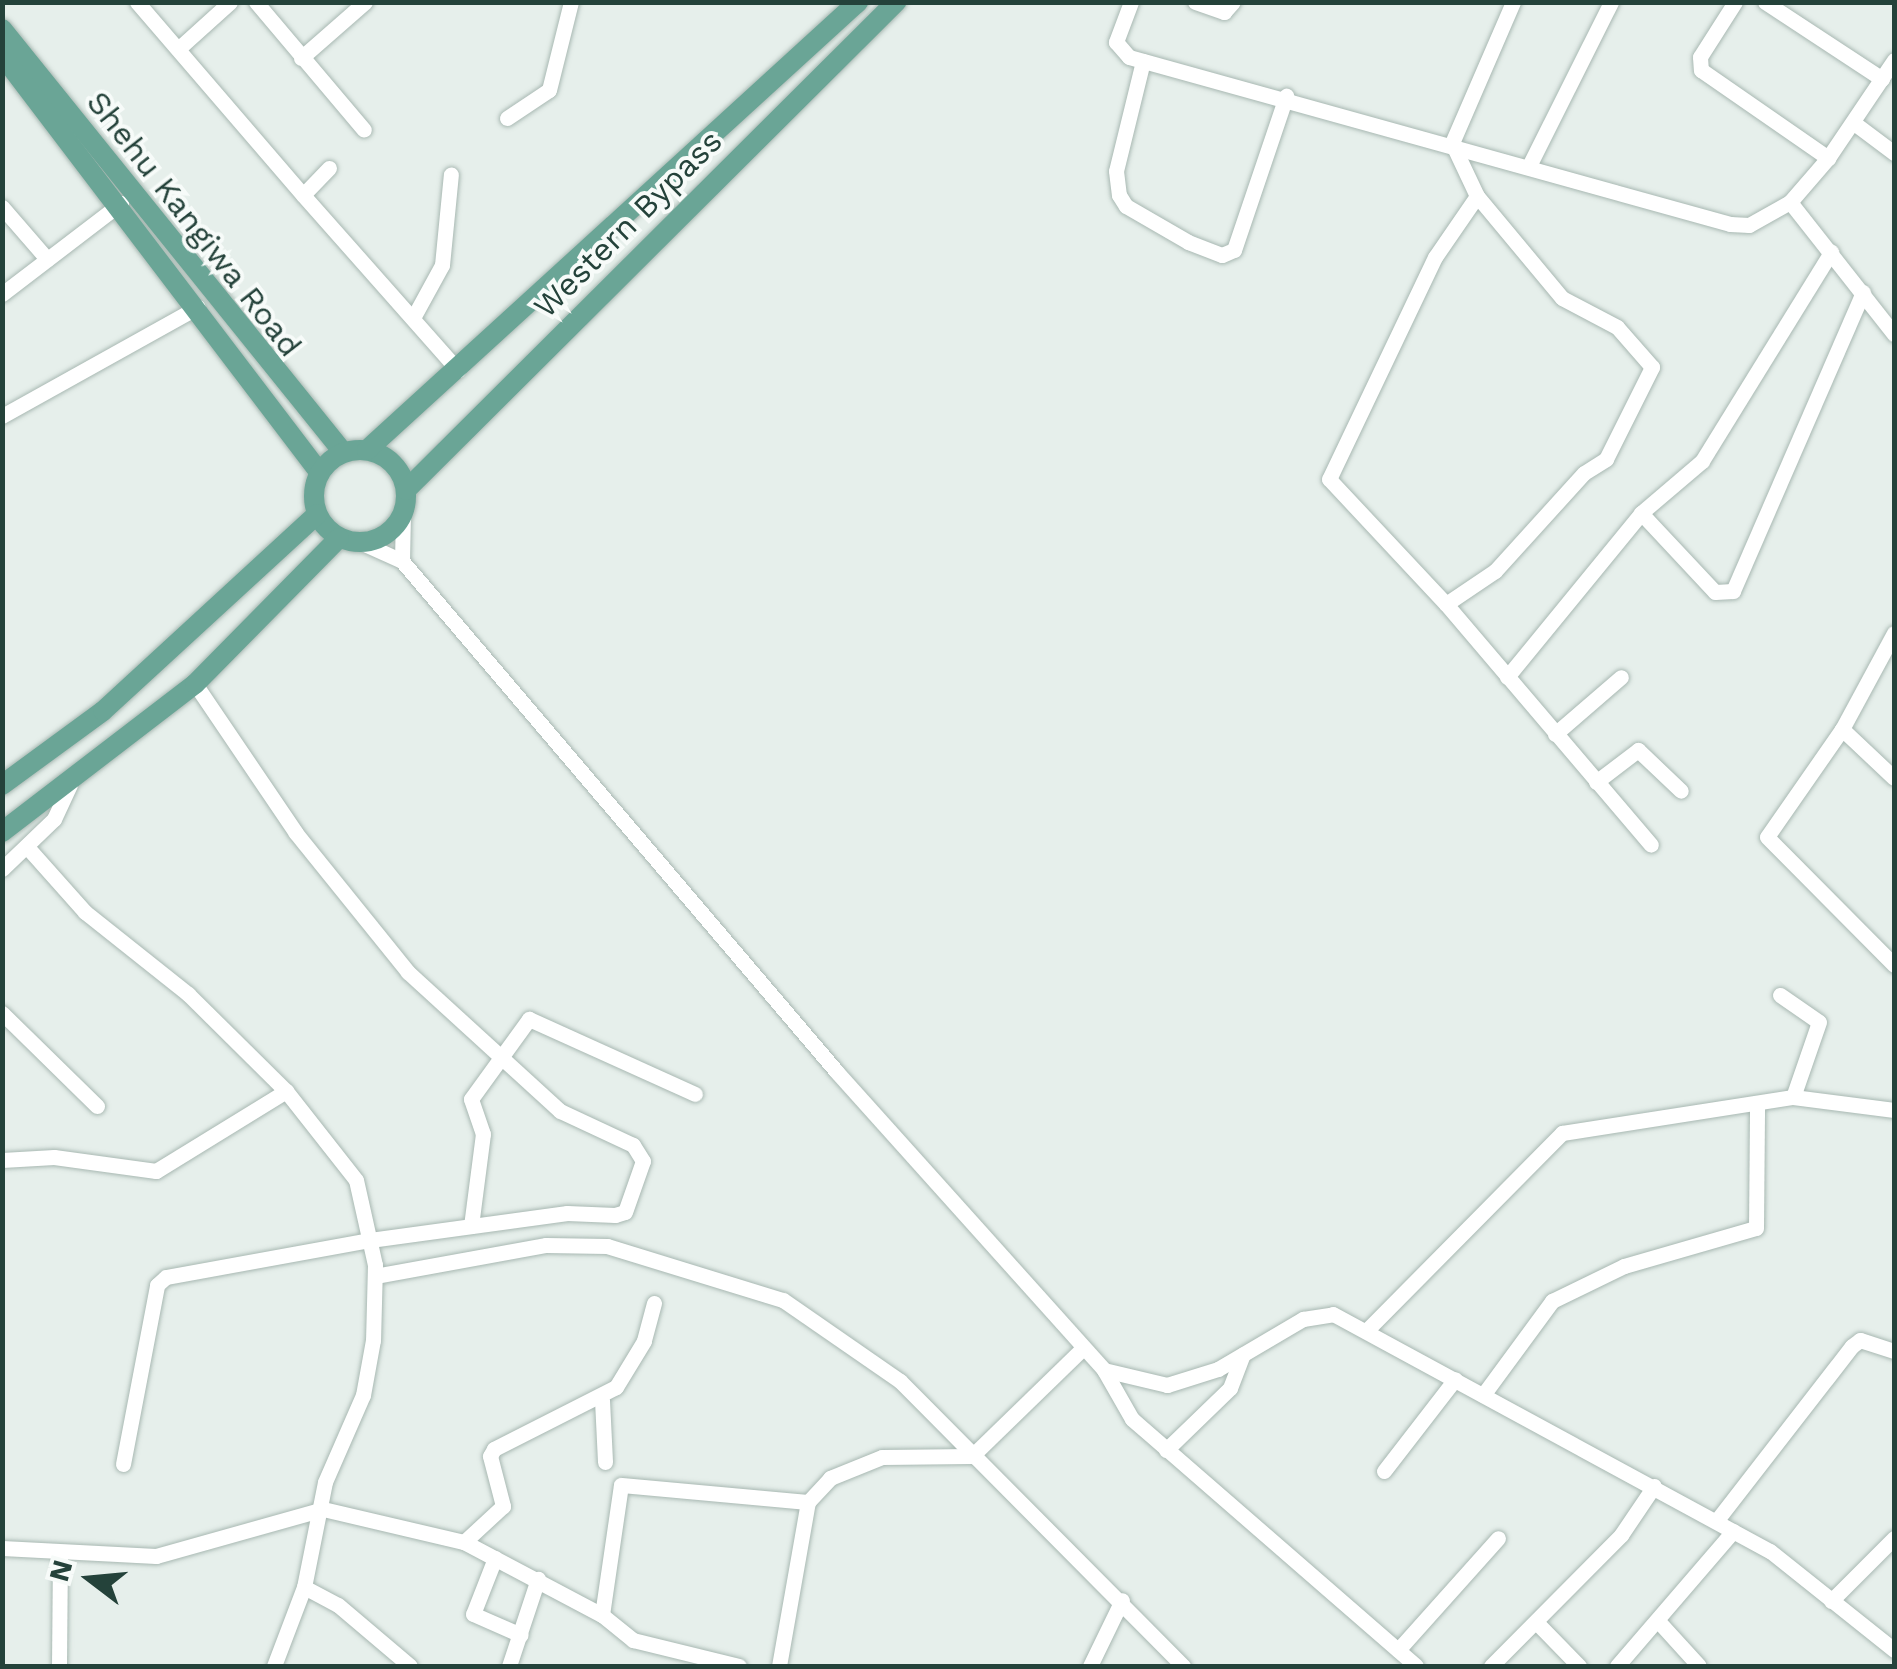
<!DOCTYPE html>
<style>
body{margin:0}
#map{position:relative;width:1897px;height:1669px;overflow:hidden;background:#e6efeb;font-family:"Work Sans",sans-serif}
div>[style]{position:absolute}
.roads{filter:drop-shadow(0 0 2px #a8b8b2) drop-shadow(0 0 2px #a8b8b2)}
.minor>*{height:15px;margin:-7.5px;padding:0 7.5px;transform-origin:7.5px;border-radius:7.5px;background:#fff}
.major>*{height:20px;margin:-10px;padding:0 10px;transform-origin:10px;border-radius:10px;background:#6aa596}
.major>.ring{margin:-10px;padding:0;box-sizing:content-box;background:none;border:20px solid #6aa596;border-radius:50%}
span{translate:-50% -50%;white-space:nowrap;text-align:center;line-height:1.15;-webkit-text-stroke:8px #f7fbf9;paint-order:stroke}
.street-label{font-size:32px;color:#24423a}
.frame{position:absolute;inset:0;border:5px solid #24423a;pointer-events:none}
.north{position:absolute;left:40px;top:1529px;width:100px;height:100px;-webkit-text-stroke:8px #f7fbf9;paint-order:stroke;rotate:286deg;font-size:28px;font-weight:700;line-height:40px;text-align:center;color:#24423a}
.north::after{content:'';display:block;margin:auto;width:35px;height:45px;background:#24423a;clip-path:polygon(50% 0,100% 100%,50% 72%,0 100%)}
</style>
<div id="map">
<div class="roads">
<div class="minor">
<div style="left:137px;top:2px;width:255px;rotate:49.3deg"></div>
<div style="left:256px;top:2px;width:167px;rotate:49.8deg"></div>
<div style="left:1131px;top:2px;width:43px;rotate:110.6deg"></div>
<div style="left:1116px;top:42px;width:20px;rotate:49deg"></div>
<div style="left:1129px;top:57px;width:624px;rotate:15.53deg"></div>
<div style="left:1730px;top:224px;width:19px;rotate:3deg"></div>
<div style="left:1749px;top:225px;width:47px;rotate:-29.3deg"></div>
<div style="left:1790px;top:202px;width:58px;rotate:-49.2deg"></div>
<div style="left:1828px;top:158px;width:118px;rotate:-56deg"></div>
<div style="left:1195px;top:2px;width:31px;rotate:19deg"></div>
<div style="left:1224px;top:12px;width:13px;rotate:-48deg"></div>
<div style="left:1735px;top:2px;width:65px;rotate:122.5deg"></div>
<div style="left:1700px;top:57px;width:13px;rotate:86deg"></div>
<div style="left:1701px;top:70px;width:155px;rotate:34.7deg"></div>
<div style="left:1765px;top:2px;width:140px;rotate:33.3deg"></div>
<div style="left:178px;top:49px;width:70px;rotate:-42.1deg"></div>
<div style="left:301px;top:58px;width:85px;rotate:-41.2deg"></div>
<div style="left:1143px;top:61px;width:113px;rotate:103.8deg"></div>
<div style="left:1116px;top:171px;width:24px;rotate:83deg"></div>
<div style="left:1119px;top:195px;width:13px;rotate:58deg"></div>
<div style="left:1126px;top:206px;width:72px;rotate:30.1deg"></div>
<div style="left:1188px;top:242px;width:36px;rotate:21deg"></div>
<div style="left:1222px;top:255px;width:13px;rotate:-23deg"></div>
<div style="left:1234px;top:250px;width:163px;rotate:-71.3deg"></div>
<div style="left:507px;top:118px;width:50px;rotate:-33.7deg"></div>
<div style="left:549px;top:90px;width:91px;rotate:-76deg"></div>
<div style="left:1854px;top:123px;width:50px;rotate:36.9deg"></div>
<div style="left:1530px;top:164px;width:181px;rotate:-63.4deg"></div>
<div style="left:329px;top:168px;width:37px;rotate:134deg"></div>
<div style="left:303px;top:195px;width:234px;rotate:48.5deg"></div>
<div style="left:1477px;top:196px;width:74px;rotate:124.5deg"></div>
<div style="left:1435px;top:257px;width:246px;rotate:115.5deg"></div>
<div style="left:1329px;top:479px;width:171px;rotate:46.9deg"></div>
<div style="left:1446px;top:604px;width:316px;rotate:49.6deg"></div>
<div style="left:1790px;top:202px;width:168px;rotate:51.8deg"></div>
<div style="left:2px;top:207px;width:69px;rotate:49.1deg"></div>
<div style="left:2px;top:294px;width:150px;rotate:-37.4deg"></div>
<div style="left:413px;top:318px;width:60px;rotate:-61.3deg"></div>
<div style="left:442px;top:265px;width:91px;rotate:-84.4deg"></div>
<div style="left:2px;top:416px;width:224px;rotate:-29.1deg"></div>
<div style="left:1641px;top:513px;width:108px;rotate:46.9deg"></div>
<div style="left:1715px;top:592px;width:18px;rotate:-3deg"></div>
<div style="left:1733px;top:591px;width:326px;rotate:-66.5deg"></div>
<div style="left:360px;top:542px;width:46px;rotate:24.3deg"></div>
<div style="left:402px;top:561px;width:670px;rotate:49.6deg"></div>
<div style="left:836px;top:1071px;width:402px;rotate:48.1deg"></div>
<div style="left:1104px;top:1370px;width:65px;rotate:13.4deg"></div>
<div style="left:1167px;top:1385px;width:53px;rotate:-17.4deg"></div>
<div style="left:1218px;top:1369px;width:99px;rotate:-30.5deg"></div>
<div style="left:1303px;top:1319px;width:30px;rotate:-9deg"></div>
<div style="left:1333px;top:1314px;width:497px;rotate:28.5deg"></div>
<div style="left:1770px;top:1551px;width:159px;rotate:38.6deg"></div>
<div style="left:402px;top:561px;width:47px;rotate:-88.8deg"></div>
<div style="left:1446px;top:604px;width:59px;rotate:-34deg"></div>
<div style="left:1495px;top:571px;width:132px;rotate:-47.8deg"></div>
<div style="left:1584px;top:473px;width:26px;rotate:-32deg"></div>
<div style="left:1606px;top:459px;width:103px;rotate:-63.4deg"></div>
<div style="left:1652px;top:367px;width:53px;rotate:-131.2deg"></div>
<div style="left:1617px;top:327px;width:62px;rotate:-152.2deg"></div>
<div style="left:1562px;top:298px;width:133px;rotate:-129.8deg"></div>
<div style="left:1477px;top:196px;width:59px;rotate:-115.3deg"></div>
<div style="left:1452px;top:143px;width:154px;rotate:-66.6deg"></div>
<div style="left:1894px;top:633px;width:109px;rotate:118.4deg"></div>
<div style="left:1842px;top:729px;width:131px;rotate:124.8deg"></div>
<div style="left:1767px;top:837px;width:180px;rotate:45.2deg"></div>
<div style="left:1507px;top:677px;width:212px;rotate:-50.7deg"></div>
<div style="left:1641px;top:513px;width:80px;rotate:-40.4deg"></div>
<div style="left:1702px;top:461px;width:246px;rotate:-58.3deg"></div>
<div style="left:1842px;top:729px;width:71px;rotate:43.3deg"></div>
<div style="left:1555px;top:734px;width:87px;rotate:-40.8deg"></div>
<div style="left:1596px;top:782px;width:53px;rotate:-37.3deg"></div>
<div style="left:1638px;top:750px;width:59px;rotate:43.6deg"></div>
<div style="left:28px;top:848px;width:86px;rotate:48.3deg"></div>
<div style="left:85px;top:912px;width:132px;rotate:38.5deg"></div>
<div style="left:188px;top:994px;width:138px;rotate:44.7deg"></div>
<div style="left:286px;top:1091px;width:113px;rotate:51.8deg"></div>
<div style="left:356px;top:1180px;width:87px;rotate:77.4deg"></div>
<div style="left:375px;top:1265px;width:75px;rotate:91.5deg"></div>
<div style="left:373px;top:1340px;width:56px;rotate:100.3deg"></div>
<div style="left:363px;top:1395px;width:95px;rotate:113.6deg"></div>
<div style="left:325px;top:1482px;width:107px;rotate:101.3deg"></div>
<div style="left:304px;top:1587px;width:85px;rotate:110.8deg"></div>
<div style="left:2px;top:869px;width:72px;rotate:-43.9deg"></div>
<div style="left:54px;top:819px;width:38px;rotate:-65deg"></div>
<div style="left:1780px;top:995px;width:47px;rotate:34.7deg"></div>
<div style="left:1819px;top:1022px;width:79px;rotate:109.1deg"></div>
<div style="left:2px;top:1013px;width:133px;rotate:44.4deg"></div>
<div style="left:2px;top:1160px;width:52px;rotate:-3.3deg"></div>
<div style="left:54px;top:1157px;width:103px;rotate:7.8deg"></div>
<div style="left:156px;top:1171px;width:153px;rotate:-31.6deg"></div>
<div style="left:471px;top:1226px;width:93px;rotate:-82.6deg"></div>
<div style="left:483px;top:1134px;width:37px;rotate:-109deg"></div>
<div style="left:471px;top:1099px;width:99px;rotate:-54.1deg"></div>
<div style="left:529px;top:1019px;width:182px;rotate:24.3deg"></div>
<div style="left:375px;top:1276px;width:174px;rotate:-10.3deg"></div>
<div style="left:546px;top:1245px;width:61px;rotate:0.9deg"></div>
<div style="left:607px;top:1246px;width:184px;rotate:17.1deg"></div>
<div style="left:783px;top:1300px;width:142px;rotate:34.7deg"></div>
<div style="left:900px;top:1381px;width:402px;rotate:45.2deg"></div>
<div style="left:654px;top:1303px;width:39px;rotate:105deg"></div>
<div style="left:644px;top:1341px;width:54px;rotate:121.3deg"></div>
<div style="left:616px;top:1387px;width:137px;rotate:153.1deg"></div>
<div style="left:494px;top:1449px;width:8px;rotate:120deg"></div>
<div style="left:490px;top:1456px;width:52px;rotate:75.4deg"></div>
<div style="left:503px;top:1506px;width:53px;rotate:137.3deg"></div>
<div style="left:464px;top:1542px;width:156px;rotate:27.9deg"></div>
<div style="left:602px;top:1615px;width:40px;rotate:39deg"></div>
<div style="left:633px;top:1640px;width:109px;rotate:13.8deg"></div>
<div style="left:1366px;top:1331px;width:279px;rotate:-45.3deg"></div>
<div style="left:1562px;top:1133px;width:234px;rotate:-8.9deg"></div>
<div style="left:1793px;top:1097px;width:102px;rotate:7.3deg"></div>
<div style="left:1104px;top:1370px;width:56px;rotate:60.3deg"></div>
<div style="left:1132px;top:1419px;width:376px;rotate:41deg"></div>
<div style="left:1483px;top:1395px;width:117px;rotate:-53.7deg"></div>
<div style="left:1552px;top:1301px;width:80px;rotate:-25.9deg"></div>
<div style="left:1624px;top:1266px;width:137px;rotate:-16.1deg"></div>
<div style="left:1756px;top:1228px;width:123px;rotate:-89.5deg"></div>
<div style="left:602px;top:1400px;width:62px;rotate:87.2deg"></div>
<div style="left:1166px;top:1450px;width:89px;rotate:-44.1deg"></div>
<div style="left:1230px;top:1388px;width:36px;rotate:-69deg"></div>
<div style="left:123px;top:1464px;width:182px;rotate:-79.2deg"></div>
<div style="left:157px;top:1285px;width:12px;rotate:-42deg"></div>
<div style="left:166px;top:1277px;width:207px;rotate:-10.3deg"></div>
<div style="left:370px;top:1240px;width:199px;rotate:-7.8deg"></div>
<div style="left:567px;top:1213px;width:48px;rotate:2.4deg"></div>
<div style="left:615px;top:1215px;width:10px;rotate:-17deg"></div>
<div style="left:625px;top:1212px;width:54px;rotate:-70.6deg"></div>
<div style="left:643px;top:1161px;width:19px;rotate:-122deg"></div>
<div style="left:633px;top:1145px;width:81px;rotate:-155deg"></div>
<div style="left:560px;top:1111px;width:206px;rotate:-137.6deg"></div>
<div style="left:408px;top:972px;width:179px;rotate:-128.9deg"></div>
<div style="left:296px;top:833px;width:180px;rotate:-124.1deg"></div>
<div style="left:1384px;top:1471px;width:116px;rotate:-52.3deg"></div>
<div style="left:1717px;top:1520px;width:220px;rotate:-52.2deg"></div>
<div style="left:1852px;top:1346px;width:10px;rotate:-37deg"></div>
<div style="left:1860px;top:1340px;width:36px;rotate:18deg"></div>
<div style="left:2px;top:1548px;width:154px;rotate:3deg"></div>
<div style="left:156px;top:1556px;width:173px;rotate:-15.7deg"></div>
<div style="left:323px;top:1509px;width:145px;rotate:13.2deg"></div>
<div style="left:495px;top:1558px;width:60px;rotate:111.4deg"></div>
<div style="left:473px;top:1614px;width:52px;rotate:23.6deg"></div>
<div style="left:304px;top:1587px;width:38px;rotate:28deg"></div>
<div style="left:338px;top:1605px;width:94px;rotate:40.3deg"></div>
<div style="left:1831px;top:1601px;width:89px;rotate:-45deg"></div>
<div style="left:602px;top:1615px;width:131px;rotate:-81.7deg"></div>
<div style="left:621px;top:1485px;width:188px;rotate:5.2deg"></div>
<div style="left:1659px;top:1622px;width:59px;rotate:47.7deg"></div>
<div style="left:1538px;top:1624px;width:59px;rotate:45.7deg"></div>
<div style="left:1398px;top:1650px;width:150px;rotate:-48.2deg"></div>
<div style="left:59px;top:1666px;width:112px;rotate:-89.5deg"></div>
<div style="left:509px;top:1666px;width:92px;rotate:-71.6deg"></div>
<div style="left:779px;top:1666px;width:167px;rotate:-80deg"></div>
<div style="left:808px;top:1502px;width:33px;rotate:-47deg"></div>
<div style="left:830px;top:1478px;width:56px;rotate:-22deg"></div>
<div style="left:882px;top:1457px;width:90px;rotate:-0.6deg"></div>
<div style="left:972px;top:1456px;width:153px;rotate:-44.2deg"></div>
<div style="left:1090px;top:1666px;width:73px;rotate:-64.1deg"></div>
<div style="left:1491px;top:1666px;width:185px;rotate:-45.2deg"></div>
<div style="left:1621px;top:1535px;width:59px;rotate:-56deg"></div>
<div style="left:1617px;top:1666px;width:178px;rotate:-49.3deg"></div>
</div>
<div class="major">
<div style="left:2px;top:29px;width:543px;rotate:51.13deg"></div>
<div style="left:2px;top:55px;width:525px;rotate:52.74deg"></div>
<div class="ring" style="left:314px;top:450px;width:72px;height:72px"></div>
<div style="left:367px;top:450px;width:665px;rotate:-42.38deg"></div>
<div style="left:406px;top:490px;width:692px;rotate:-44.88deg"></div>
<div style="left:2px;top:785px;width:125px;rotate:-36.2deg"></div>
<div style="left:103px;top:711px;width:291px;rotate:-42.6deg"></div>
<div style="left:2px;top:832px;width:243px;rotate:-37.5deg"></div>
<div style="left:195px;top:684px;width:205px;rotate:-45.4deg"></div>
</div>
</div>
<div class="street-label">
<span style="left:194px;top:224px;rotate:52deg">Shehu Kangiwa Road</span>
<span style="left:628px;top:224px;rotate:-45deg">Western Bypass</span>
</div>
<div class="frame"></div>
<div class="north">N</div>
</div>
